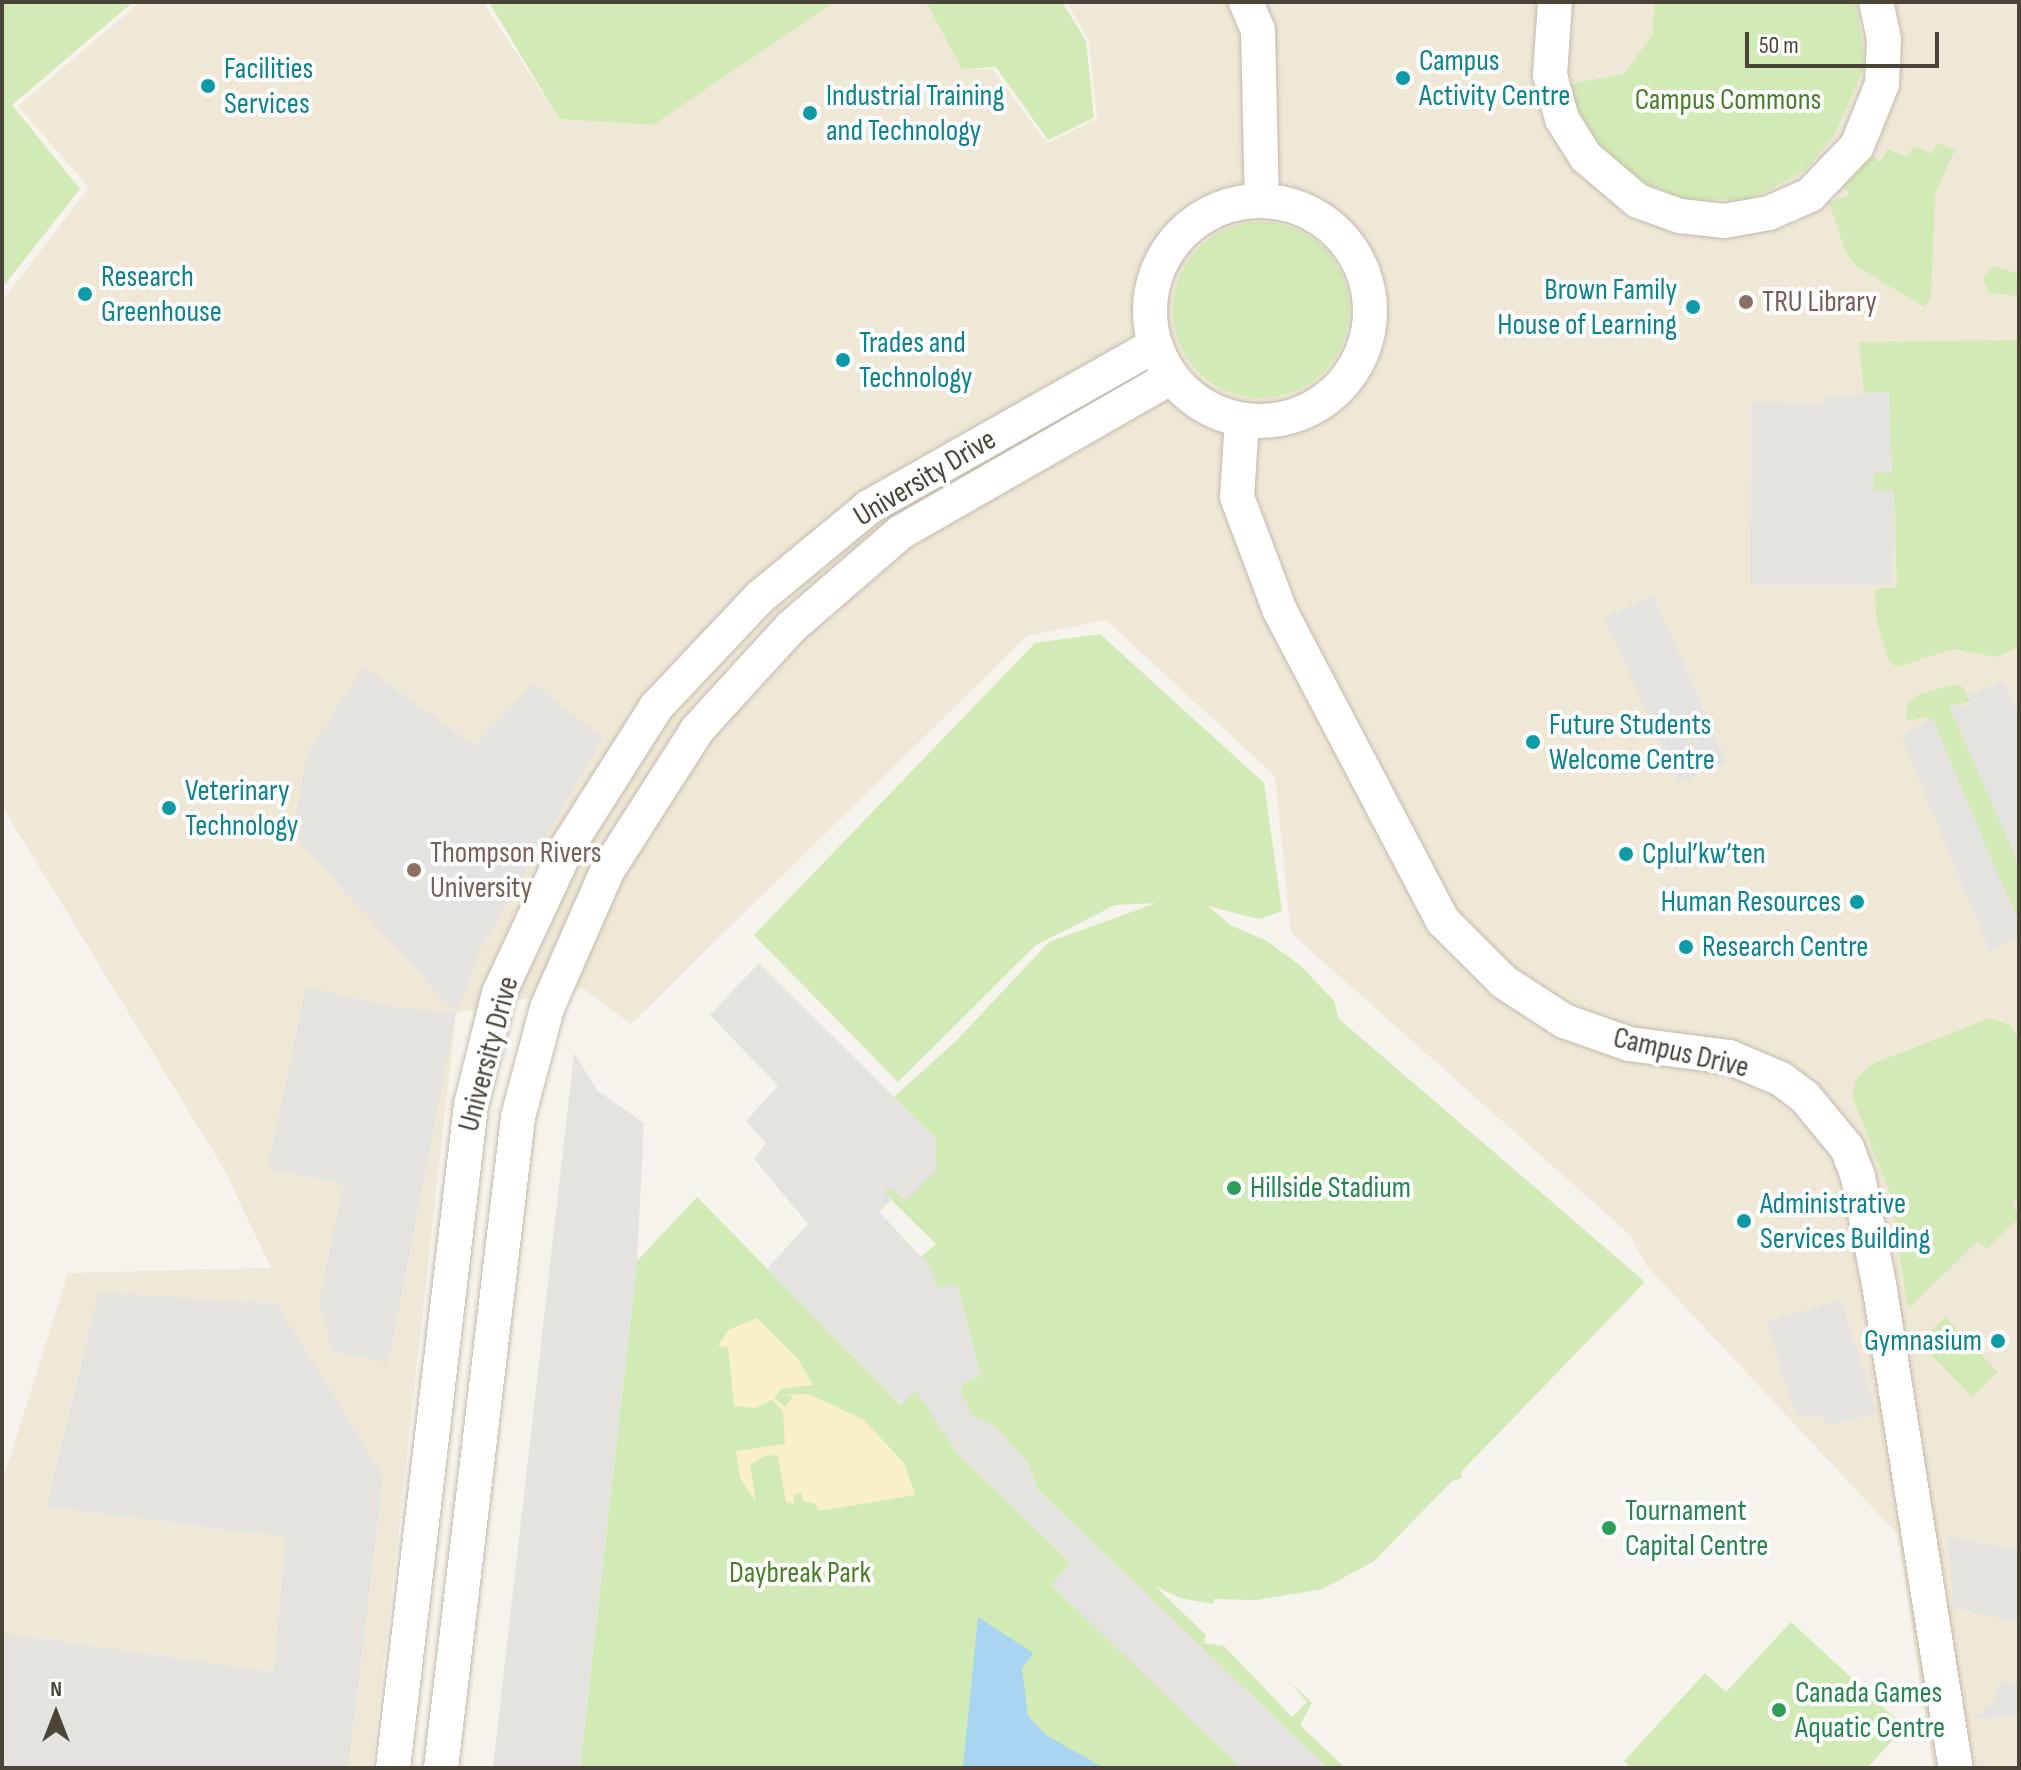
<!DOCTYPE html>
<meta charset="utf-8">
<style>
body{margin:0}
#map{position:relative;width:2021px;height:1770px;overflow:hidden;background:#f6f3ec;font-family:"Sofia Sans Condensed",sans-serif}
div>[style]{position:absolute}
.education>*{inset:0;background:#efe8d6}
.green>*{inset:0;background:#d2eab5;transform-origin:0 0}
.round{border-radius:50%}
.sand>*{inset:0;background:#f9efc9}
.parking>*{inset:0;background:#e5e3e0;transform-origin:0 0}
.water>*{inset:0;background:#a9d4f2}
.roads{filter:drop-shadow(0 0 2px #c2bbae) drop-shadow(0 0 2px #c2bbae)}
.minor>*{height:34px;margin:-17px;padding:0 17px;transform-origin:17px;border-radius:17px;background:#fff}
.minor>.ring{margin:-17px;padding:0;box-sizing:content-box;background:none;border:34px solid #fff;border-radius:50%}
.dots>*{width:22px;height:22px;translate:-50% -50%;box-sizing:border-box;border:4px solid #fff;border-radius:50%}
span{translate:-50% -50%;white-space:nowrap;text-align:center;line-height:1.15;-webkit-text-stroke:8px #fff;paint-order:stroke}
.culture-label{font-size:30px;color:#0d838f}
.left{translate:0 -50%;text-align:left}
.right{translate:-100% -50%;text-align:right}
.park-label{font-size:30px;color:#4a7f2a}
.education-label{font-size:30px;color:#785e54}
.street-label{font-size:30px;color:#4b4439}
.leisure-label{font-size:30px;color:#27864d}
.frame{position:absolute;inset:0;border:4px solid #4b4439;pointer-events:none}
.north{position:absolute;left:16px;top:1674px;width:80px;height:80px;-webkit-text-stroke:6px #fff;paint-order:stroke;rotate:0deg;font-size:22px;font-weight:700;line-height:32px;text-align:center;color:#4b4439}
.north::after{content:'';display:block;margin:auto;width:28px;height:36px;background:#4b4439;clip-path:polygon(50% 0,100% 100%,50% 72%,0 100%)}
.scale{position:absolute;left:1745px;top:32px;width:194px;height:36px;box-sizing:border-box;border:4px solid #4b4439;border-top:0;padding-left:10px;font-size:24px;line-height:28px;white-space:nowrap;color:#4b4439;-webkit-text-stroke:6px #fff;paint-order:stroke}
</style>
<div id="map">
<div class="education">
<div style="clip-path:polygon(140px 2px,483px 2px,559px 119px,652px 125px,835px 2px,926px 2px,962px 68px,993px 70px,1047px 143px,1097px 119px,1089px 40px,1066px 2px,2019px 2px,2019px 1768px,1933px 1768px,1898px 1535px,1646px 1265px,1630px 1235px,1291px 933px,1275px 776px,1106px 620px,1027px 636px,631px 1024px,581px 987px,456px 1013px,372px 1768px,2px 1768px,2px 1483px,68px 1273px,271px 1268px,224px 1169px,2px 806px,2px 301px,89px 188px,18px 106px)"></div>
</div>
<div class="green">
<div style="clip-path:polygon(2px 2px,133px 2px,12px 105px,80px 189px,2px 288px)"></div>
<div style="clip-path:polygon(489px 2px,835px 2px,653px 125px,559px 119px)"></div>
<div style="clip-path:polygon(926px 2px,1062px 2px,1086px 41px,1094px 118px,1048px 140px,996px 67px,962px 69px)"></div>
<div style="clip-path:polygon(1654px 2px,1856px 2px,1865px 65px,1834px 136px,1804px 171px,1748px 200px,1688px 199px,1633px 179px,1598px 145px,1577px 110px,1570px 84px,1624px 74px,1653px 34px)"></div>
<div style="clip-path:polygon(1938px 143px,1955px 150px,1935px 194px,1931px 299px,1924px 307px,1856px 266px,1846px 253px,1829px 202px,1849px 195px,1841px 179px,1867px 152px,1880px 162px,1888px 149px,1906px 157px,1914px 146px,1932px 154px)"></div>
<div class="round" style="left:1173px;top:222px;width:176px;height:176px"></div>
<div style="clip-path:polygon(1994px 266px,2019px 274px,2019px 296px,1989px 293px,1983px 278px)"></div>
<div style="clip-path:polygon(2019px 340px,2019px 647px,1997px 657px,1953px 649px,1897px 667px,1889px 662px,1876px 618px,1875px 589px,1897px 587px,1894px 491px,1874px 491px,1873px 473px,1891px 472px,1889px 392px,1864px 393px,1859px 342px)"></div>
<div style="clip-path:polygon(1100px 634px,1264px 783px,1282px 911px,1259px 919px,1208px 906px,1230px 925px,1267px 941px,1301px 966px,1334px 1001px,1339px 1019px,1645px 1282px,1461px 1472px,1462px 1478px,1452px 1481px,1373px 1562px,1322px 1589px,1256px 1600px,1214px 1599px,1213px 1604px,1180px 1598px,1155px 1586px,1206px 1635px,1204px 1643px,1224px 1646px,1292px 1717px,1307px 1702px,1289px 1681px,1312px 1703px,1300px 1725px,1345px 1768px,1327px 1768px,1038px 1490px,1028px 1463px,994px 1426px,972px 1416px,960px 1390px,965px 1381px,981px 1376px,957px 1285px,937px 1288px,921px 1257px,936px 1244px,883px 1192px,892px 1186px,907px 1200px,914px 1117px,894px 1097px,957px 1040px,1049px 942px,1156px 903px,1115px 905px,1036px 945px,898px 1082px,754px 935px,1035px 643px)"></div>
<div style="clip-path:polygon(1953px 684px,1963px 687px,1970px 702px,1949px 706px,2019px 864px,2019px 922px,1927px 717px,1905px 721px,1908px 704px,1918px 695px)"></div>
<div style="clip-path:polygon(1990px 1018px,2010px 1025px,2019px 1039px,2019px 1197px,2013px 1203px,2019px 1218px,1987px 1249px,1978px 1241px,1908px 1309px,1890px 1193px,1852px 1096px,1857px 1078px,1872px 1064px)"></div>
<div style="clip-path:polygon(697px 1197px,901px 1405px,916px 1389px,957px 1453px,1071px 1563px,1052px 1585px,1242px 1768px,580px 1768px,637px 1261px)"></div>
<div style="left:1945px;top:1317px;width:76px;height:36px;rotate:46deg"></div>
<div style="clip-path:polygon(1791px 1622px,1905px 1727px,1867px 1768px,1631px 1768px,1624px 1761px,1705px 1673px,1726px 1692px)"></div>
</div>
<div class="sand">
<div style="clip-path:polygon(757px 1318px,798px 1359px,813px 1385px,781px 1389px,774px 1398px,785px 1407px,793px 1396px,780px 1395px,809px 1394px,864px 1420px,904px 1463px,915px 1495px,819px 1511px,814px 1503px,804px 1502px,801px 1492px,793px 1496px,795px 1505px,786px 1502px,778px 1456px,766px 1455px,750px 1465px,756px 1502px,740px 1478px,736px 1451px,785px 1444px,783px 1411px,772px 1400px,755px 1408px,734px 1406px,728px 1348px,718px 1346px,728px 1330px)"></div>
</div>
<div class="parking">
<div style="clip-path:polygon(1889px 392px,1892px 472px,1873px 473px,1874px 491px,1894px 490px,1893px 585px,1750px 584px,1752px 402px,1826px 403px,1826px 397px)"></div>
<div style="left:1653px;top:596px;width:181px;height:53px;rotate:66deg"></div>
<div style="clip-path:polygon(364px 667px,475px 746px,533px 684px,603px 738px,482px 946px,456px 1013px,388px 1363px,332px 1350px,319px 1301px,344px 1184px,268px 1168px,306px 987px,396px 1008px,455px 1012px,293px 835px,307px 754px)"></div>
<div style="clip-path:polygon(2004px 682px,2019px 715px,2019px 864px,1949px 706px,1965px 706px,1970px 702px,1967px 694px)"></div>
<div style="clip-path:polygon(1932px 717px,2019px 925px,2019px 937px,1990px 951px,1901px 736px)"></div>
<div style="clip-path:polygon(759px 963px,936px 1139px,936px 1171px,906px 1201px,889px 1187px,884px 1193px,894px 1197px,879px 1212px,930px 1266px,937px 1288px,957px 1284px,981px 1376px,965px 1381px,960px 1390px,972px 1416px,994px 1426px,1028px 1463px,1038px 1490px,1327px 1768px,1242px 1768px,1051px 1585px,1071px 1563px,957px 1453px,916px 1390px,902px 1405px,767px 1269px,808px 1224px,754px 1159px,766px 1143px,746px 1121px,778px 1086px,710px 1015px)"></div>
<div style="clip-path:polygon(574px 1053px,598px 1091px,644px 1123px,637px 1261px,580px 1768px,493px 1768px)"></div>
<div style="clip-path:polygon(99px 1292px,277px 1304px,383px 1476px,348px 1768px,2px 1768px,3px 1633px,274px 1672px,286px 1537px,47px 1506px)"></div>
<div style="clip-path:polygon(1841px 1300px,1876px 1413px,1826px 1426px,1821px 1414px,1796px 1417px,1767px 1322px)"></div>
<div style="clip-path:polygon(1947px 1536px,2019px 1551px,2019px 1622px,1954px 1608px)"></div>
<div style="clip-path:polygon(2000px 1681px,2019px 1685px,2019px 1721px,2014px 1716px,1973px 1719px,1995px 1700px)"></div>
</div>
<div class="water">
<div style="clip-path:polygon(978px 1617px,1033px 1653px,1022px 1669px,1028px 1716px,1046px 1735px,1104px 1768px,963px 1768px)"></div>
</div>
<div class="roads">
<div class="minor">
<div style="left:1246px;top:2px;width:30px;rotate:67deg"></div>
<div style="left:1258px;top:30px;width:171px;rotate:88.7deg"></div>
<div style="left:1555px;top:2px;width:73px;rotate:93.9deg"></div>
<div style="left:1550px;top:75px;width:46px;rotate:74.7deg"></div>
<div style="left:1562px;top:119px;width:45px;rotate:57.7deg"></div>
<div style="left:1586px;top:157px;width:68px;rotate:40.2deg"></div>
<div style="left:1638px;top:201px;width:45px;rotate:19.7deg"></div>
<div style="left:1680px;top:216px;width:44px;rotate:6.5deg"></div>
<div style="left:1724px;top:221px;width:46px;rotate:-10.1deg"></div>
<div style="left:1769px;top:213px;width:45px;rotate:-23.7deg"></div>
<div style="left:1810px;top:195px;width:68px;rotate:-46.2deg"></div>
<div style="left:1857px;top:146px;width:67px;rotate:-68deg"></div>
<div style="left:1882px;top:84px;width:45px;rotate:-87.5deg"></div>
<div style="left:1884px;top:39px;width:38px;rotate:-102deg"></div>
<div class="ring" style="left:1150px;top:201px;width:186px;height:186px"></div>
<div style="left:1242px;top:420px;width:77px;rotate:93.7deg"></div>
<div style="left:1237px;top:497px;width:122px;rotate:69.3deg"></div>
<div style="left:1280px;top:611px;width:350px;rotate:62.3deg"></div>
<div style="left:1443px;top:921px;width:86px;rotate:45deg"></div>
<div style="left:1504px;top:982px;width:72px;rotate:33deg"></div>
<div style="left:1564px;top:1021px;width:69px;rotate:19.5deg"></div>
<div style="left:1629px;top:1044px;width:101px;rotate:7.4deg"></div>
<div style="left:1729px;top:1057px;width:56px;rotate:22.9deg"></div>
<div style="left:1781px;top:1079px;width:30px;rotate:37deg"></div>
<div style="left:1805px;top:1097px;width:66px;rotate:50.5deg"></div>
<div style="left:1847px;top:1148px;width:31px;rotate:69deg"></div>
<div style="left:1858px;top:1177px;width:109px;rotate:78.9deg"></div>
<div style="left:1879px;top:1284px;width:490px;rotate:81deg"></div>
<div style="left:393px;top:1768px;width:668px;rotate:-83.29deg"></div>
<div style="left:471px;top:1105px;width:115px;rotate:-76deg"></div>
<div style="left:499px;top:993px;width:162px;rotate:-64.9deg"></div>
<div style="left:568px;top:846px;width:166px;rotate:-57.6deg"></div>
<div style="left:657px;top:706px;width:150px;rotate:-46.6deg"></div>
<div style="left:760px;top:597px;width:141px;rotate:-39.5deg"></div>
<div style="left:869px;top:507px;width:329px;rotate:-29.5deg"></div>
<div style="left:441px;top:1768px;width:656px;rotate:-83.25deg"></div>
<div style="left:518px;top:1117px;width:113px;rotate:-75.1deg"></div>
<div style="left:547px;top:1008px;width:150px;rotate:-66.3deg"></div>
<div style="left:607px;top:871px;width:167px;rotate:-57.4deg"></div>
<div style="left:697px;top:730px;width:139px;rotate:-47.6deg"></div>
<div style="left:791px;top:627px;width:145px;rotate:-40.8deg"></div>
<div style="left:901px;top:532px;width:312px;rotate:-29.8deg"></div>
</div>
</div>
<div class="dots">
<div style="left:1403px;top:78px;background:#0f9aa8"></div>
<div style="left:208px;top:86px;background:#0f9aa8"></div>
<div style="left:810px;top:113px;background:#0f9aa8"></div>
<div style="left:85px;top:294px;background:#0f9aa8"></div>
<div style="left:1746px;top:302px;background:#8d6e63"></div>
<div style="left:1693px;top:307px;background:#0f9aa8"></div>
<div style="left:843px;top:360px;background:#0f9aa8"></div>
<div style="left:1533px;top:742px;background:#0f9aa8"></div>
<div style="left:169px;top:808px;background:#0f9aa8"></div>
<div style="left:1626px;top:854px;background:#0f9aa8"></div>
<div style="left:414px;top:870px;background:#8d6e63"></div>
<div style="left:1857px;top:902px;background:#0f9aa8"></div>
<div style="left:1686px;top:947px;background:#0f9aa8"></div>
<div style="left:1234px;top:1188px;background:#2e9e5b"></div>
<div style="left:1744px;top:1221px;background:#0f9aa8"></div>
<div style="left:1998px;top:1341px;background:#0f9aa8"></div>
<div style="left:1609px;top:1528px;background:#2e9e5b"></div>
<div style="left:1779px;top:1710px;background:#2e9e5b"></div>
</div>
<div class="culture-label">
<span class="left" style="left:1419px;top:78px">Campus<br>Activity Centre</span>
<span class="left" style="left:224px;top:86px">Facilities<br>Services</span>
<span class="left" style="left:826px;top:113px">Industrial Training<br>and Technology</span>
<span class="left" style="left:101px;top:294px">Research<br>Greenhouse</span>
<span class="right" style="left:1677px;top:307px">Brown Family<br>House of Learning</span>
<span class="left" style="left:859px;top:360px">Trades and<br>Technology</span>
<span class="left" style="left:1549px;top:742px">Future Students<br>Welcome Centre</span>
<span class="left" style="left:185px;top:808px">Veterinary<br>Technology</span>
<span class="left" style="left:1642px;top:854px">Cplul’kw’ten</span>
<span class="right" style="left:1841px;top:902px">Human Resources</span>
<span class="left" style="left:1702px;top:947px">Research Centre</span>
<span class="left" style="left:1760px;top:1221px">Administrative<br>Services Building</span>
<span class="right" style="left:1982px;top:1341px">Gymnasium</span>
</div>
<div class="park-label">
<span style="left:1728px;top:100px">Campus Commons</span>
<span style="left:800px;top:1573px">Daybreak Park</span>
</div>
<div class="education-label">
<span class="left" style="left:1762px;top:302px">TRU Library</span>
<span class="left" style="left:430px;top:870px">Thompson Rivers<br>University</span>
</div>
<div class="street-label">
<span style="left:925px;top:478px;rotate:-31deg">University Drive</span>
<span style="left:1681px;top:1053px;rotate:13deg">Campus Drive</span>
<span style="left:489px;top:1054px;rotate:-75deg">University Drive</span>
</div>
<div class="leisure-label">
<span class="left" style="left:1250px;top:1188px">Hillside Stadium</span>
<span class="left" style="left:1625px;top:1528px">Tournament<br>Capital Centre</span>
<span class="left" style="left:1795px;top:1710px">Canada Games<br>Aquatic Centre</span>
</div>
<div class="frame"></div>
<div class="north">N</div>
<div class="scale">50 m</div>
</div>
